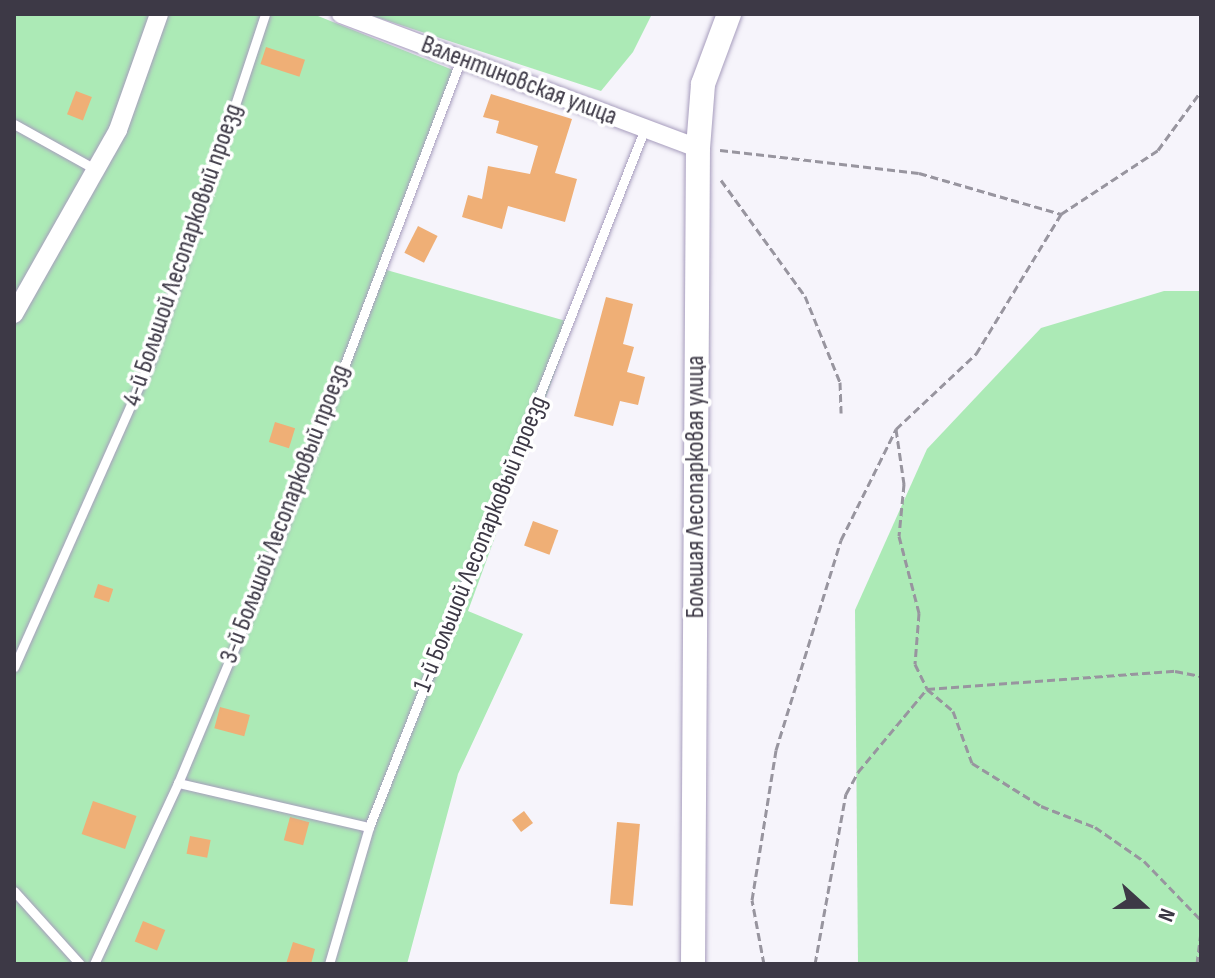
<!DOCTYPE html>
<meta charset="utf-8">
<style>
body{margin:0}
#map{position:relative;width:1215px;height:978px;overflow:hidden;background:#f6f4fb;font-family:"Sofia Sans Condensed",sans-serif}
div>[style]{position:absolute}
.green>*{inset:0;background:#aceab6}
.building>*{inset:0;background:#efaf76;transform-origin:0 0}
.path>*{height:3px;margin-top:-1.5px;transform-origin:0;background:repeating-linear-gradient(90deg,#98959f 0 8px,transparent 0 12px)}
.roads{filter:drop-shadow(0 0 2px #a79dbd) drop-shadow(0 0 2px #a79dbd)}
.service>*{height:9px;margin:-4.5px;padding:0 4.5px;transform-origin:4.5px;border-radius:4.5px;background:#fff}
.minor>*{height:18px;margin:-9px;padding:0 9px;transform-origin:9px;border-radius:9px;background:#fff}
.secondary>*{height:24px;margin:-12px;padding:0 12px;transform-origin:12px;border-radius:12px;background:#fff}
span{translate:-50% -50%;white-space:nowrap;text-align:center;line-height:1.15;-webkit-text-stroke:7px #fff;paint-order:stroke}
.street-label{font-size:26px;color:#3d3946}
.frame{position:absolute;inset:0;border:16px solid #3d3946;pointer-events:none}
.north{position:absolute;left:1103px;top:866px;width:80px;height:80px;-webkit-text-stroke:6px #fff;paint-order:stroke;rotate:111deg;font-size:22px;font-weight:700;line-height:32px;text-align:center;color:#3d3946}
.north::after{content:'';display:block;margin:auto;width:28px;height:36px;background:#3d3946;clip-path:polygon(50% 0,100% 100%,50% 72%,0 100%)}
</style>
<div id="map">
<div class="green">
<div style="clip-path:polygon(14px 14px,313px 14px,458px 72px,383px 269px,573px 323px,468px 611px,523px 634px,458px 774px,407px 964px,14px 964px)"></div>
<div style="clip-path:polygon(367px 14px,652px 14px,633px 52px,601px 91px)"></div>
<div style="clip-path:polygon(1164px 291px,1201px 291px,1201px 964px,858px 964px,855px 610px,927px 449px,1041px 328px)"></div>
</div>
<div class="building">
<div style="left:266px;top:47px;width:41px;height:18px;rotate:18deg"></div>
<div style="left:76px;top:91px;width:17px;height:25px;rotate:21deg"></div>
<div style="clip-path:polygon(491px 94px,572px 119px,555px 173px,577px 179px,565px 222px,508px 206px,502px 229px,462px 217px,468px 195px,482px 199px,488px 166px,530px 174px,538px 146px,496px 133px,499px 121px,483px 117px)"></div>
<div style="left:418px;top:226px;width:22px;height:30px;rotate:27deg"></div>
<div style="clip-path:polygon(606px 297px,633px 304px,623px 344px,634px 347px,627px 372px,645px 377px,638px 405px,620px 401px,613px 426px,574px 416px)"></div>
<div style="left:275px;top:422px;width:21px;height:21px;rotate:17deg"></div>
<div style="left:533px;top:521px;width:27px;height:26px;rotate:20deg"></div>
<div style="left:98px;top:584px;width:16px;height:14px;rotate:18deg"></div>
<div style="left:220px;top:707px;width:31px;height:22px;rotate:15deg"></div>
<div style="left:93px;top:801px;width:46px;height:35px;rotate:19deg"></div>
<div style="left:524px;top:811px;width:15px;height:15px;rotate:53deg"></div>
<div style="left:290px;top:817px;width:20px;height:24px;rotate:15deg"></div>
<div style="left:617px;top:822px;width:23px;height:82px;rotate:5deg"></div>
<div style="left:190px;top:836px;width:21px;height:18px;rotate:11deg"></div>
<div style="left:143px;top:921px;width:24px;height:22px;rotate:22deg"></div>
<div style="clip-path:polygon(293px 942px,315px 949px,311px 964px,286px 964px)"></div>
</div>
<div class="path">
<div style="left:720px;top:150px;width:200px;rotate:6.6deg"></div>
<div style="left:919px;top:173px;width:148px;rotate:16.1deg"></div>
<div style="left:721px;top:180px;width:143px;rotate:54.1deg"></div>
<div style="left:805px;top:296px;width:93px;rotate:67.9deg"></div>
<div style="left:840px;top:382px;width:31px;rotate:88deg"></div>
<div style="left:896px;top:429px;width:56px;rotate:81.7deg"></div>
<div style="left:904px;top:484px;width:52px;rotate:95.5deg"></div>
<div style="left:899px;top:536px;width:80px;rotate:75.4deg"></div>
<div style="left:919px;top:613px;width:51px;rotate:94.5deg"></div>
<div style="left:915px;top:664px;width:28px;rotate:64deg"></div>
<div style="left:927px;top:689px;width:34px;rotate:40deg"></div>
<div style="left:953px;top:711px;width:55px;rotate:69.9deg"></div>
<div style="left:972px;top:763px;width:81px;rotate:31.9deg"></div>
<div style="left:1041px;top:806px;width:58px;rotate:21.3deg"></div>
<div style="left:1095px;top:827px;width:60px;rotate:34.8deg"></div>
<div style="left:1144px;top:861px;width:82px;rotate:46deg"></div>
<div style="left:764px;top:964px;width:65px;rotate:-100.6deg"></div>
<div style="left:752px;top:900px;width:152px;rotate:-80.9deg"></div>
<div style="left:776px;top:750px;width:220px;rotate:-72.8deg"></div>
<div style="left:841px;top:540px;width:124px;rotate:-63.6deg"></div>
<div style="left:896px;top:429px;width:110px;rotate:-43.2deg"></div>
<div style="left:976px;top:354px;width:164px;rotate:-58.7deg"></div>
<div style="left:1061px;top:214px;width:116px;rotate:-33.4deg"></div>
<div style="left:1158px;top:150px;width:73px;rotate:-53.9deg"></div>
<div style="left:815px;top:964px;width:173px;rotate:-79.7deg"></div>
<div style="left:846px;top:794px;width:25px;rotate:-61deg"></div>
<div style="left:858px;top:772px;width:108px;rotate:-50.3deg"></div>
<div style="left:927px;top:689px;width:249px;rotate:-4.2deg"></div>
<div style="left:1175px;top:671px;width:26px;rotate:11deg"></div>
<div style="left:1197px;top:964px;width:34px;rotate:-83deg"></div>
</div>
<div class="roads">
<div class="service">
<div style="left:14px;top:124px;width:93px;rotate:29.1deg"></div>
<div style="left:14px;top:667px;width:337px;rotate:-66deg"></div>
<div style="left:151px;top:359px;width:363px;rotate:-71.7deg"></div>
<div style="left:178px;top:783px;width:196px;rotate:13deg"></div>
<div style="left:14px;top:891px;width:98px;rotate:47.9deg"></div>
<div style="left:94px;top:964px;width:200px;rotate:-65.1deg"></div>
<div style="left:178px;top:783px;width:223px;rotate:-67.3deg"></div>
<div style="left:264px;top:577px;width:554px;rotate:-69.18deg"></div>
<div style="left:329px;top:964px;width:143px;rotate:-73.7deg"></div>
<div style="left:369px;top:827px;width:752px;rotate:-68.45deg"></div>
</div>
<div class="minor">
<div style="left:341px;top:14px;width:381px;rotate:20.6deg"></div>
<div style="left:14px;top:314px;width:211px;rotate:-60.5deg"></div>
<div style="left:118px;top:130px;width:123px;rotate:-70.5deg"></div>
</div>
<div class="secondary">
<div style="left:693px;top:964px;width:816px;rotate:-89.65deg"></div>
<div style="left:698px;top:148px;width:64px;rotate:-85.5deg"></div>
<div style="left:703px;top:84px;width:75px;rotate:-69.6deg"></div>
</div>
</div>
<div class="street-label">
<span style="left:519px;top:81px;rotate:21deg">Валентиновская улица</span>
<span style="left:183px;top:255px;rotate:-71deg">4-й Большой Лесопарковый проезд</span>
<span style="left:696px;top:487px;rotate:-90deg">Большая Лесопарковая улица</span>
<span style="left:285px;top:514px;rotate:-69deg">3-й Большой Лесопарковый проезд</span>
<span style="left:481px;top:544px;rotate:-68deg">1-й Большой Лесопарковый проезд</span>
</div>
<div class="frame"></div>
<div class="north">N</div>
</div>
